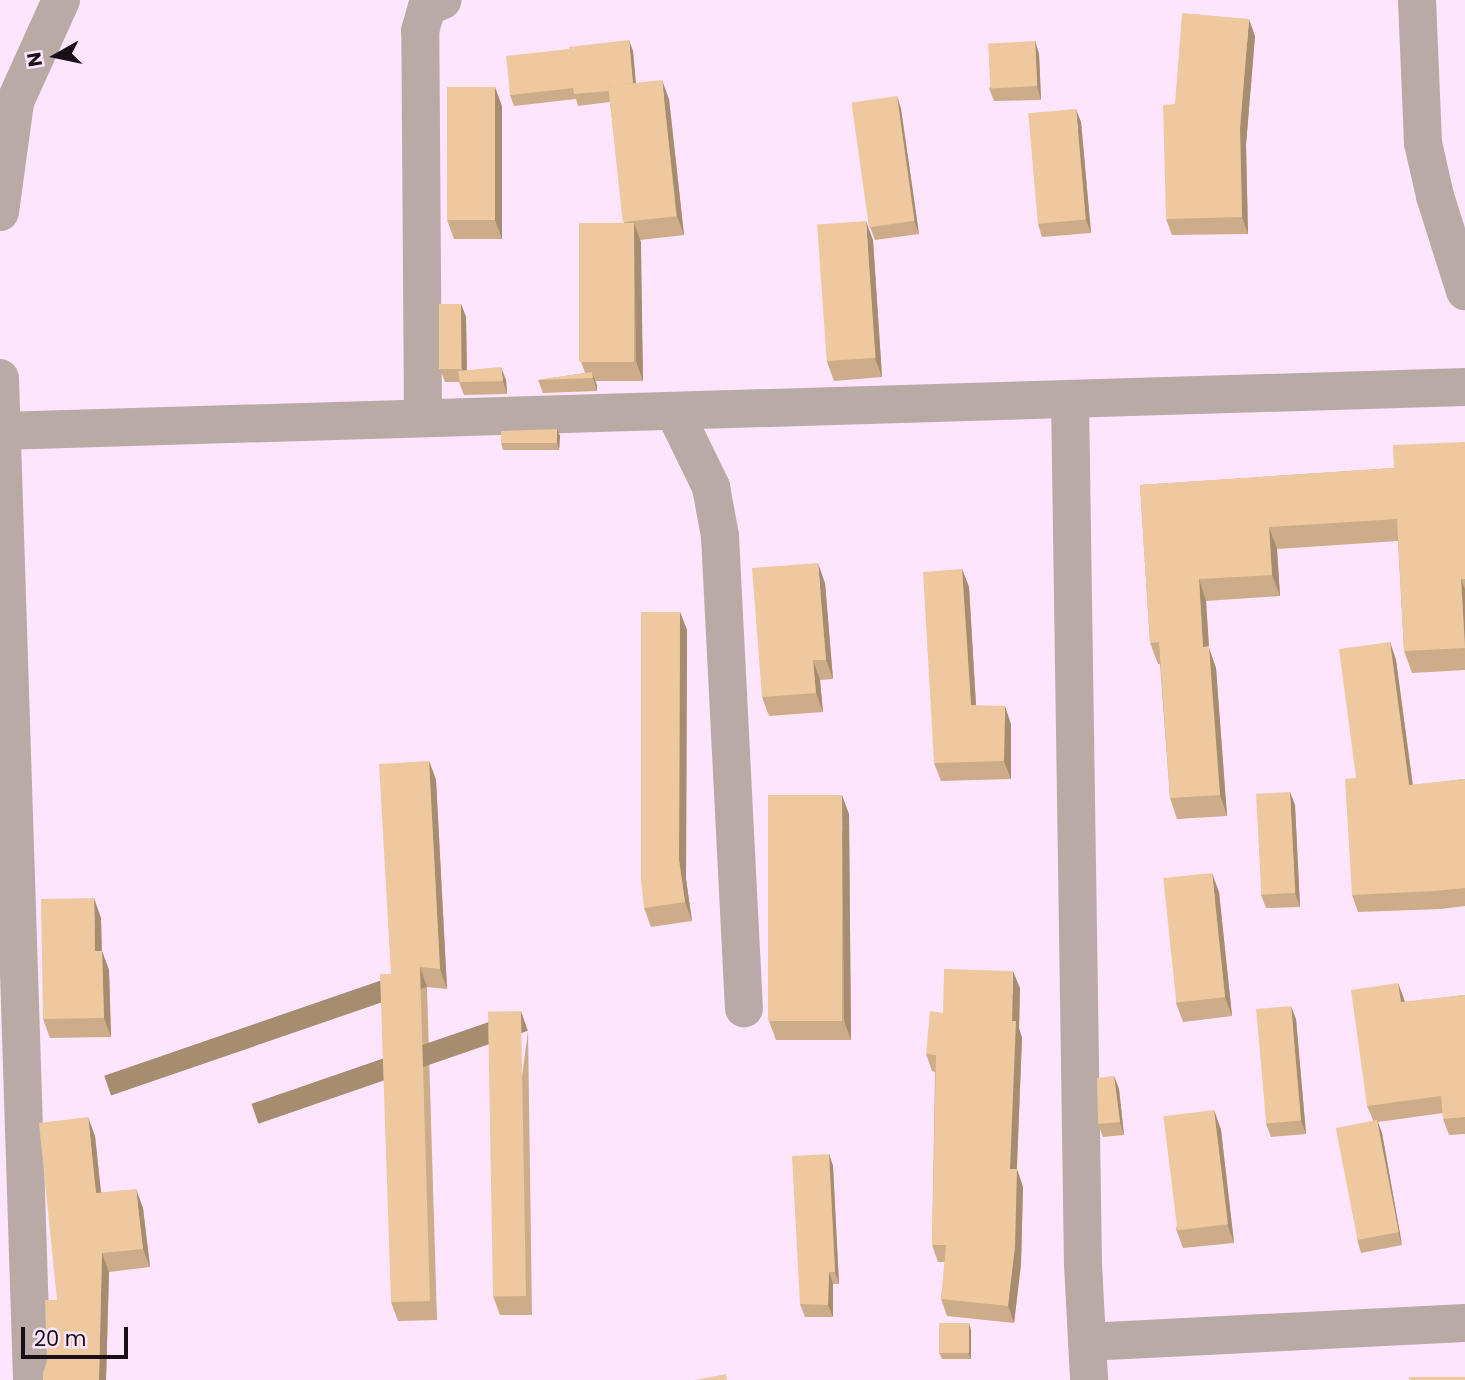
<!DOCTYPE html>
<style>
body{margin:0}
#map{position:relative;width:1465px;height:1380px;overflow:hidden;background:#fee5fe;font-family:Poppins,sans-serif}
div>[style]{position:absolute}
.minor>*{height:38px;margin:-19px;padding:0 19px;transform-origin:19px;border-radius:19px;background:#baaaa5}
.wall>*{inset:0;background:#cdad89}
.shaded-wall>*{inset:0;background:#a78d6f;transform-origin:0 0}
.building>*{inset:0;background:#eec99f;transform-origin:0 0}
span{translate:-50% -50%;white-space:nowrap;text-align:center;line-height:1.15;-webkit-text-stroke:5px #fee5fe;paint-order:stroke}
.north{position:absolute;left:21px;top:21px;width:70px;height:70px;-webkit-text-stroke:5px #fee5fe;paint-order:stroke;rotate:261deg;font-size:19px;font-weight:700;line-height:28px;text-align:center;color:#180f18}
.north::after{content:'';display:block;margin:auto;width:24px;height:32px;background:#180f18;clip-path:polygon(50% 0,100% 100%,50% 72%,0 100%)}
.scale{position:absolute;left:21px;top:1327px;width:107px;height:32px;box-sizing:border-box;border:4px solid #180f18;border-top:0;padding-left:9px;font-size:21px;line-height:24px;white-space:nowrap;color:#180f18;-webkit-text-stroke:5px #fee5fe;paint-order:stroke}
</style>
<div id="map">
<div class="minor">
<div style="left:1417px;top:0;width:143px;rotate:87.6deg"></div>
<div style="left:1423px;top:143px;width:54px;rotate:77.2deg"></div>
<div style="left:1435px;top:196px;width:100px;rotate:72.5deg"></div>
<div style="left:0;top:212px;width:111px;rotate:-82.2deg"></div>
<div style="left:15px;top:102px;width:112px;rotate:-65.7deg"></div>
<div style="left:0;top:378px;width:1003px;rotate:88.17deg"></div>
<div style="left:1070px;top:399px;width:865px;rotate:89.14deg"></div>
<div style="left:1083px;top:1264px;width:116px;rotate:87deg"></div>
<div style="left:674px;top:411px;width:85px;rotate:64deg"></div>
<div style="left:711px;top:487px;width:50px;rotate:79.6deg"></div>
<div style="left:720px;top:536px;width:473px;rotate:87.1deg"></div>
<div style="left:423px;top:418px;width:387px;rotate:-90.4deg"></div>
<div style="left:420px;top:31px;width:25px;rotate:-74deg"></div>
<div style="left:427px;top:7px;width:17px;rotate:-24deg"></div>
<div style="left:1px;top:431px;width:1465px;rotate:-1.72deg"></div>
<div style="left:1087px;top:1342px;width:378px;rotate:-2.9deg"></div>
</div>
<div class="wall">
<div style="clip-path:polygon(1255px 36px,1246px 145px,1248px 234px,1172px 235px,1166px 219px,1175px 104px)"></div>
<div style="clip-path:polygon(1035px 41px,1039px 54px,1041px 100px,994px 101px,989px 88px)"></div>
<div style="clip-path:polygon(633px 51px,636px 83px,669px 99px,684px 235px,640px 240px,643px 381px,595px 381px,597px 391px,543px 393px,538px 380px,585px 373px,581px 362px,624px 223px,610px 102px,578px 106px,576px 99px,514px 106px,510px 95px)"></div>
<div style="clip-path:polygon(897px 96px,901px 109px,919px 234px,875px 240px,870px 227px)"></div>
<div style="clip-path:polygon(502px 106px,502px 239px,454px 239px,447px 220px)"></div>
<div style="clip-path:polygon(1081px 122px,1091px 233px,1042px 237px,1038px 224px)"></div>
<div style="clip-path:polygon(873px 240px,882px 377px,834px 381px,827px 362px)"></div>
<div style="clip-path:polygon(461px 304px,466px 317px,467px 370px,506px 380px,507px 394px,464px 395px,459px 382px,445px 382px,440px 369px)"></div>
<div style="clip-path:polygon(557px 429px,560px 436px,559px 450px,503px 450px,501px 443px)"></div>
<div style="clip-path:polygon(1465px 442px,1465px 670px,1412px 673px,1404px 651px,1398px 541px,1277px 549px,1280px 596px,1206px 601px,1209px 648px,1216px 668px,1227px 816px,1177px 819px,1170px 798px,1160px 664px,1158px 664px,1150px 643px,1140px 485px,1394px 468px)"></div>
<div style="clip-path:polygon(962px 569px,969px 587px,976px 705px,1011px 724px,1011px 779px,941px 781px,934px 763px)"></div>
<div style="clip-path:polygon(825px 583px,833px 679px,820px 680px,823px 712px,769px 716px,762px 697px)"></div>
<div style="clip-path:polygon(680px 612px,687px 630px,686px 879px,692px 921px,651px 927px,644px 908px)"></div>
<div style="clip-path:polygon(1390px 642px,1396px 660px,1413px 785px,1465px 779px,1465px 906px,1441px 909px,1358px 912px,1352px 895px,1356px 778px)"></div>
<div style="clip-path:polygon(429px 761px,436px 780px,447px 989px,427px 987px,437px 1320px,398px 1321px,391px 1302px,391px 974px)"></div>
<div style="clip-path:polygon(1290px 792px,1295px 805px,1300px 907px,1266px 908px,1261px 895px)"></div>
<div style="clip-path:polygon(849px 814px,851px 1040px,776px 1040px,769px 1021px)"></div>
<div style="clip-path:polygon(1219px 892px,1232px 1016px,1183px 1022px,1176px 1003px)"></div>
<div style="clip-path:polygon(101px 918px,102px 951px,109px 970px,111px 1037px,50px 1038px,43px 1019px)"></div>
<div style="clip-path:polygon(1398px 983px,1405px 1002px,1465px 995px,1465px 1134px,1449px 1135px,1443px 1119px,1443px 1113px,1378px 1122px,1382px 1133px,1402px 1245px,1361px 1253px,1357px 1239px,1373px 1120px,1367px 1106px)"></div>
<div style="clip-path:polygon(1020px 988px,1019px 1028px,1022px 1038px,1017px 1169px,1023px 1187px,1021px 1264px,1014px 1323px,947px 1316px,941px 1299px,945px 1262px,938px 1262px,932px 1245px,935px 1072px,932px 1071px,926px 1054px)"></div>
<div style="clip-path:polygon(1296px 1019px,1306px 1134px,1271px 1137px,1266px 1124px)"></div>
<div style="clip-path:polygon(528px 1031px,532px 1315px,500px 1315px,493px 1296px)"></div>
<div style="clip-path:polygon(1114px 1076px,1119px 1089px,1124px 1135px,1103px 1137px,1098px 1124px)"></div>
<div style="clip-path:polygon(1214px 1110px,1221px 1130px,1234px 1243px,1183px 1248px,1176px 1229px)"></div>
<div style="clip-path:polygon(95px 1136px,101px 1192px,143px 1208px,150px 1267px,109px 1272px,106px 1380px,43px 1380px,57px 1300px)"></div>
<div style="clip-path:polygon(829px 1154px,833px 1166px,839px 1284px,833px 1284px,833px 1317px,805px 1317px,800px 1304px)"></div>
<div style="clip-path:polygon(971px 1330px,971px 1359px,942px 1359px,939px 1353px)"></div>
</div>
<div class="shaded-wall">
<div style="clip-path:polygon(1249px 19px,1255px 36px,1246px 145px,1248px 234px,1242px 217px,1240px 128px)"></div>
<div style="clip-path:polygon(629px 40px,633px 51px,637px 99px,633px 88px)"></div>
<div style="clip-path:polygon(1035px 41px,1039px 54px,1041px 100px,1037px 86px)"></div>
<div style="clip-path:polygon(662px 80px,669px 99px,684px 235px,677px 216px)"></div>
<div style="clip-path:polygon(495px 87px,502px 106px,502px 239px,495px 220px)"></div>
<div style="clip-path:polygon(897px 96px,901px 109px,919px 234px,914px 221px)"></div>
<div style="clip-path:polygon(1076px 109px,1081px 122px,1091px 233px,1086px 220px)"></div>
<div style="clip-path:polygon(866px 221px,873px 240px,882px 377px,875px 358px)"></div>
<div style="clip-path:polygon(634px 223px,641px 242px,643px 381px,636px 361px)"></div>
<div style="clip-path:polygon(461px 304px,466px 317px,467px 382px,462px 368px)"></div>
<div style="clip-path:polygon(501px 367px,506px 380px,507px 394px,503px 381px)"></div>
<div style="clip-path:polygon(592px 372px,597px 385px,597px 391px,593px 378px)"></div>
<div style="clip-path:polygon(557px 429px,560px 436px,559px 450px,557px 443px)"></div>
<div style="clip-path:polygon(1269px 527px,1277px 549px,1280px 596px,1272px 575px)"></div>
<div style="clip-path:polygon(818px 563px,825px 583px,833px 679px,826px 660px)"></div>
<div style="clip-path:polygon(962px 569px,969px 587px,977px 723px,971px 705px)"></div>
<div style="clip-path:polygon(1199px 579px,1206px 601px,1209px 648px,1216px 668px,1227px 816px,1220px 795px,1203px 647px)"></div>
<div style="clip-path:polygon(1461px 579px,1465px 589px,1465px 646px)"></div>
<div style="clip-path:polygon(680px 612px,687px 630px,686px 879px,692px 921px,685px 902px,679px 860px)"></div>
<div style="clip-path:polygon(1390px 642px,1396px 660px,1415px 803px,1409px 785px)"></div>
<div style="clip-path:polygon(813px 660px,820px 680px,823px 712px,816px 693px)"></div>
<div style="clip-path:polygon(1005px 706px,1011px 724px,1011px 779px,1004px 761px)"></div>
<div style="clip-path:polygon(429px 761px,436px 780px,447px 989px,440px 969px)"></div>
<div style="clip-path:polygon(1290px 792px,1295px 805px,1300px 907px,1295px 893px)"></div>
<div style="clip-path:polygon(842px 795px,849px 814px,851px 1040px,844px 1021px)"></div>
<div style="clip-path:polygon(1212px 873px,1219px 892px,1232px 1016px,1225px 997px)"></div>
<div style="clip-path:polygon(94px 898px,101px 918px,102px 970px,95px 951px)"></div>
<div style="clip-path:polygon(102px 951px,109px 970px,111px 1037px,104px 1018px)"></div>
<div style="left:420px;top:967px;width:21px;height:334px;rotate:71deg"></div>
<div style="clip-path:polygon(1013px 971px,1020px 988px,1019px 1028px,1022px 1038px,1016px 1186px,1010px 1169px)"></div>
<div style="clip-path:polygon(1398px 983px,1404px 999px,1407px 1018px,1401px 1002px)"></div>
<div style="clip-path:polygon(1291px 1006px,1296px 1019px,1306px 1134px,1301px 1121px)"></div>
<div style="left:521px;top:1011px;width:21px;height:285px;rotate:71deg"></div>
<div style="clip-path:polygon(1114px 1076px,1119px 1089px,1124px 1135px,1120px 1122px)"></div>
<div style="clip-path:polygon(1214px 1110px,1221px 1130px,1234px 1243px,1227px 1224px)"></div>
<div style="clip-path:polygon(88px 1117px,95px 1136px,103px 1212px,96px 1193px)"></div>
<div style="clip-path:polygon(1377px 1120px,1382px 1133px,1402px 1245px,1398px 1232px)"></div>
<div style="clip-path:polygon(829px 1154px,833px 1166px,839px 1284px,835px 1272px)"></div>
<div style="clip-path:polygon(1017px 1169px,1023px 1187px,1021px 1264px,1014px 1323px,1008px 1306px)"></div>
<div style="clip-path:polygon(136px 1189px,143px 1208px,150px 1267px,143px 1249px)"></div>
<div style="clip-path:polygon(102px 1253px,109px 1272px,106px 1380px,99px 1380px)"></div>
<div style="clip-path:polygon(829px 1272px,833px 1284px,833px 1317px,828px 1305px)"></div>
<div style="clip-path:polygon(969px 1323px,971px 1330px,971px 1359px,968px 1353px)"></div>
</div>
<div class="building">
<div style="clip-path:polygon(1182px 13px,1249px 19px,1240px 128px,1242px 217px,1166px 219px,1163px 105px,1175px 104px)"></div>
<div style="clip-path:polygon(629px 40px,633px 83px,608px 86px,609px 91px,574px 94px,573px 88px,510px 95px,506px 56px,569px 49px,569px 47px)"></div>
<div style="left:1035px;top:41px;width:45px;height:47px;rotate:87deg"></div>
<div style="left:662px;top:80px;width:137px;height:54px;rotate:84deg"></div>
<div style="left:447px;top:87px;width:48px;height:133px"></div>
<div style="left:897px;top:96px;width:126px;height:46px;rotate:82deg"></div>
<div style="left:1076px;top:109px;width:111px;height:48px;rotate:85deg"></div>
<div style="left:866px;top:221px;width:137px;height:49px;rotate:86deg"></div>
<div style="left:579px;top:223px;width:55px;height:139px"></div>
<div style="left:439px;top:304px;width:22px;height:65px"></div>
<div style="clip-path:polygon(501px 367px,503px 381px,460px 382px,458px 371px)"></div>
<div style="clip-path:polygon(592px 372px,593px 378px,538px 380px)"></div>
<div style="clip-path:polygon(557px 429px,557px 443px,501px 443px,501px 431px)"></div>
<div style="clip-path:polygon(1465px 442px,1465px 579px,1461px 579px,1465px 648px,1404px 651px,1397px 519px,1269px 527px,1272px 575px,1199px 579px,1203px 647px,1209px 646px,1220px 795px,1170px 798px,1159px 642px,1150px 643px,1140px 485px,1394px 468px,1393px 445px)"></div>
<div style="clip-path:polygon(818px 563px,826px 660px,813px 660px,816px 693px,762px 697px,752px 568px)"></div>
<div style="clip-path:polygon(962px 569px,971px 705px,1005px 706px,1004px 761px,934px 763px,923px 572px)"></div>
<div style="clip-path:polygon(641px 612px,680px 612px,679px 860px,685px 902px,644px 908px,641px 881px)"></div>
<div style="clip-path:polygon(1390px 642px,1409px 785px,1465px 779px,1465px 888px,1434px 891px,1352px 895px,1345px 779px,1356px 778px,1339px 649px)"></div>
<div style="clip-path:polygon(429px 761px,440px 969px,420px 967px,430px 1301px,391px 1302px,380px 974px,391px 974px,379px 764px)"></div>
<div style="left:1290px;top:792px;width:101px;height:34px;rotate:87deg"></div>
<div style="left:768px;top:795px;width:74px;height:226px"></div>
<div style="left:1212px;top:873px;width:125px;height:49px;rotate:84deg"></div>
<div style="clip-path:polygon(94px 898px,95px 951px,102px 951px,104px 1018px,43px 1019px,41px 899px)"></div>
<div style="clip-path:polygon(944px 969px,1013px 971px,1012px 1021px,1016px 1021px,1010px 1169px,1017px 1169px,1015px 1247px,1008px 1306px,941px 1299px,946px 1245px,932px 1245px,936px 1055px,926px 1054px,930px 1011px,943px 1013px)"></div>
<div style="clip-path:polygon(1398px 983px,1401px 1002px,1465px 995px,1465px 1117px,1443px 1119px,1441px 1096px,1367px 1106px,1351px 990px)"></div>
<div style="left:1291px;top:1006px;width:115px;height:35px;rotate:85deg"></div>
<div style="left:521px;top:1011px;width:285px;height:33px;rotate:89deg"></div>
<div style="clip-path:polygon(1114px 1076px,1120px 1122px,1098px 1124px,1097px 1078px)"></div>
<div style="left:1214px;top:1110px;width:115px;height:51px;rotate:83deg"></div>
<div style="clip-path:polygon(88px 1117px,96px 1193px,136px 1189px,143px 1249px,102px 1253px,99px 1380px,43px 1380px,43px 1373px,47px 1361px,45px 1300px,57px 1300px,39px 1123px)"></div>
<div style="left:1377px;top:1120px;width:114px;height:42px;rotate:79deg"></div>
<div style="clip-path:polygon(829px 1154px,835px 1272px,829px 1272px,828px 1305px,800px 1304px,792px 1156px)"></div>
<div style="left:939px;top:1323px;width:30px;height:30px"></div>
<div style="clip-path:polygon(726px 1374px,727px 1380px,695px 1380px)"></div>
<div style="left:1409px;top:1377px;width:56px;height:3px"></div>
</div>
<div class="north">N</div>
<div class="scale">20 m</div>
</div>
